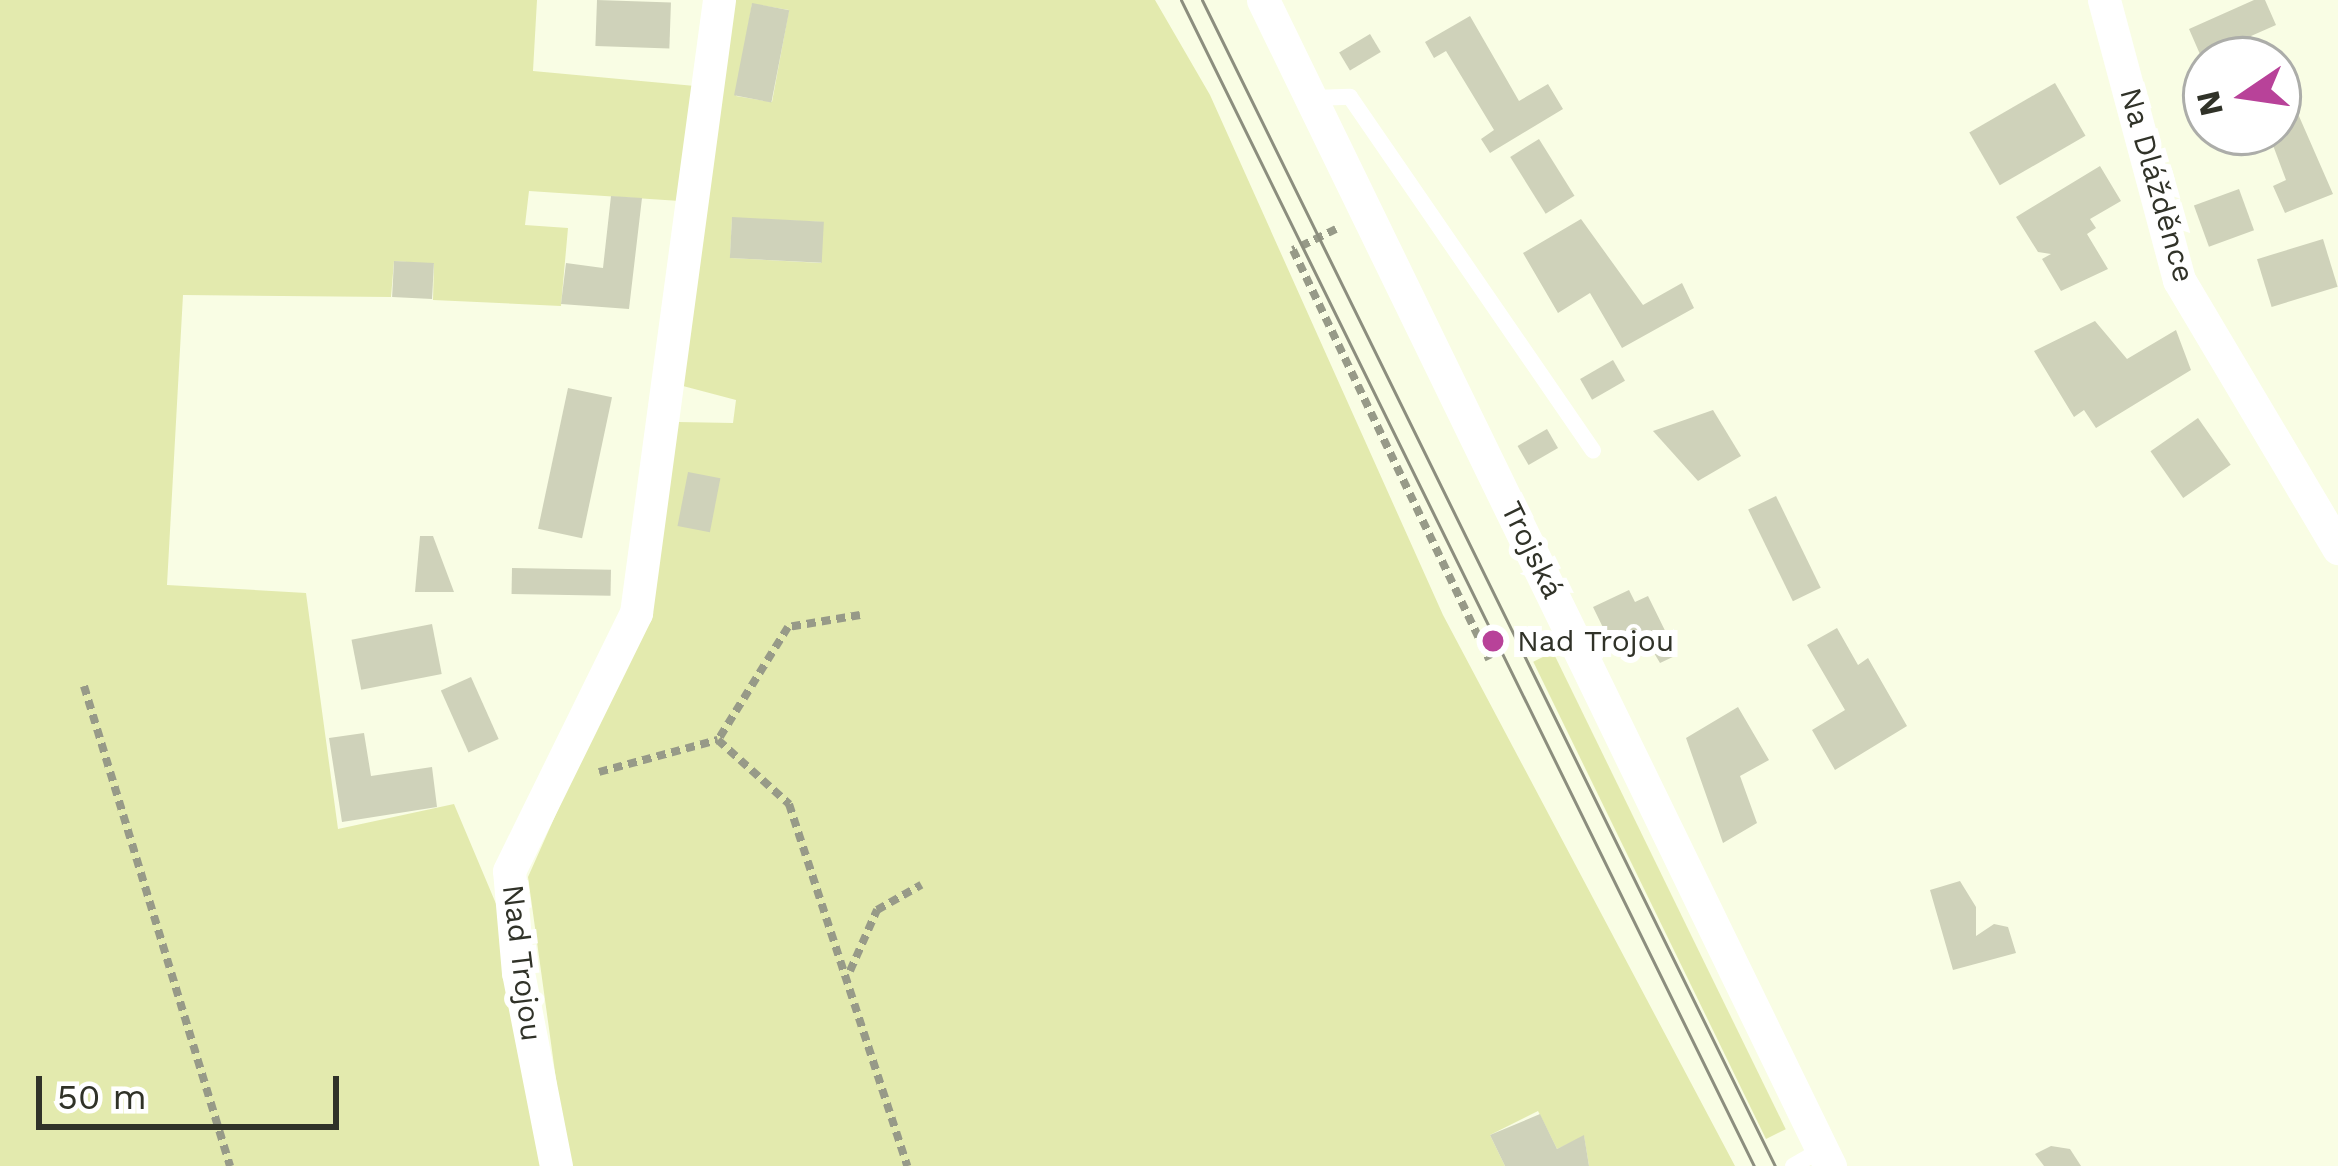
<!DOCTYPE html>
<meta charset="utf-8">
<style>
body{margin:0}
#map{position:relative;width:2338px;height:1166px;overflow:hidden;background:#f9fde4;font-family:"Work Sans",sans-serif}
div>[style]{position:absolute}
.green>*{inset:0;background:#e3eaae;transform-origin:0 0}
.building>*{inset:0;background:#cfd2ba;transform-origin:0 0}
.path>*{height:8px;margin-top:-4px;transform-origin:0;background:repeating-linear-gradient(90deg,#979a88 0 9px,transparent 0 15px)}
.lane>*{height:16px;margin:-8px;padding:0 8px;transform-origin:8px;border-radius:8px;background:#fff}
.street>*{height:33px;margin:-16.5px;padding:0 16.5px;transform-origin:16.5px;border-radius:16.5px;background:#fff}
.tram>*{height:3px;margin:-1.5px;padding:0 1.5px;transform-origin:1.5px;border-radius:1.5px;background:#8c8e7e}
.dots>*{width:33px;height:33px;translate:-50% -50%;box-sizing:border-box;border:6px solid #fff;border-radius:50%}
span{translate:-50% -50%;white-space:nowrap;text-align:center;line-height:1.15;-webkit-text-stroke:12px #fff;paint-order:stroke}
.street-label{font-size:30px;color:#303228}
.poi-label{font-size:30px;color:#303228}
.left{translate:0 -50%;text-align:left}
.north{position:absolute;left:2182px;top:36px;width:120px;height:120px;box-sizing:border-box;background:#fff;border:3px solid #acada9;border-radius:50%;rotate:257deg;font-size:33px;font-weight:700;line-height:48px;text-align:center;color:#303228}
.north::after{content:'';display:block;margin:auto;width:42px;height:54px;background:#b84299;clip-path:polygon(50% 0,100% 100%,50% 72%,0 100%)}
.scale{position:absolute;left:36px;top:1076px;width:303px;height:54px;box-sizing:border-box;border:6px solid #303228;border-top:0;padding-left:15px;font-size:36px;line-height:42px;white-space:nowrap;color:#303228;-webkit-text-stroke:9px #fff;paint-order:stroke}
</style>
<div id="map">
<div class="green">
<div style="clip-path:polygon(0 0,537px 0,533px 71px,695px 86px,680px 201px,529px 191px,525px 225px,568px 228px,561px 306px,433px 300px,434px 264px,394px 261px,391px 297px,183px 295px,167px 585px,306px 593px,338px 829px,454px 804px,502px 918px,542px 1166px,0 1166px)"></div>
<div style="clip-path:polygon(evenodd,733px 0,1155px 0,1210px 95px,1443px 615px,1735px 1166px,1589px 1166px,1584px 1136px,1557px 1149px,1538px 1111px,1490px 1135px,1505px 1166px,568px 1166px,528px 877px,652px 598px,678px 422px,733px 423px,736px 400px,683px 386px,733px 0,752px 4px,789px 10px,772px 102px,736px 96px,752px 4px,733px 0,732px 218px,823px 222px,821px 263px,730px 258px,732px 218px)"></div>
<div style="left:1553px;top:652px;width:531px;height:22px;rotate:64deg"></div>
</div>
<div class="building">
<div style="left:597px;top:0;width:74px;height:46px;rotate:2deg"></div>
<div style="clip-path:polygon(2254px 0,2265px 0,2276px 25px,2251px 36px,2262px 60px,2206px 60px,2206px 68px,2189px 29px)"></div>
<div style="left:752px;top:3px;width:38px;height:94px;rotate:11deg"></div>
<div style="clip-path:polygon(1470px 16px,1519px 101px,1548px 84px,1563px 109px,1490px 153px,1481px 139px,1494px 130px,1446px 51px,1434px 58px,1425px 42px)"></div>
<div style="left:1370px;top:34px;width:21px;height:36px;rotate:59deg"></div>
<div style="left:2055px;top:83px;width:61px;height:99px;rotate:60deg"></div>
<div style="clip-path:polygon(2295px 107px,2333px 194px,2285px 213px,2273px 186px,2286px 180px,2268px 132px)"></div>
<div style="left:1539px;top:139px;width:67px;height:34px;rotate:58deg"></div>
<div style="clip-path:polygon(2100px 166px,2121px 201px,2090px 219px,2096px 228px,2087px 234px,2108px 269px,2061px 291px,2042px 259px,2051px 254px,2038px 252px,2016px 217px)"></div>
<div style="left:2239px;top:189px;width:44px;height:48px;rotate:70deg"></div>
<div style="clip-path:polygon(611px 196px,642px 198px,629px 309px,561px 304px,566px 263px,603px 268px)"></div>
<div style="left:732px;top:217px;width:92px;height:41px;rotate:3deg"></div>
<div style="clip-path:polygon(1581px 219px,1643px 305px,1682px 283px,1694px 308px,1622px 348px,1590px 293px,1558px 313px,1523px 253px)"></div>
<div style="left:2323px;top:239px;width:50px;height:69px;rotate:73deg"></div>
<div style="left:394px;top:261px;width:40px;height:36px;rotate:3deg"></div>
<div style="clip-path:polygon(2095px 321px,2127px 359px,2176px 330px,2191px 370px,2096px 428px,2084px 410px,2074px 417px,2034px 351px)"></div>
<div style="left:1613px;top:360px;width:24px;height:38px;rotate:60deg"></div>
<div style="left:568px;top:388px;width:45px;height:144px;rotate:12deg"></div>
<div style="clip-path:polygon(1713px 410px,1741px 456px,1698px 481px,1653px 431px)"></div>
<div style="left:2198px;top:418px;width:57px;height:58px;rotate:55deg"></div>
<div style="left:1547px;top:429px;width:22px;height:34px;rotate:60deg"></div>
<div style="left:688px;top:472px;width:33px;height:55px;rotate:11deg"></div>
<div style="left:1776px;top:496px;width:102px;height:31px;rotate:64deg"></div>
<div style="clip-path:polygon(420px 536px,433px 536px,454px 592px,415px 592px)"></div>
<div style="left:512px;top:568px;width:99px;height:26px;rotate:1deg"></div>
<div style="clip-path:polygon(1629px 590px,1635px 602px,1648px 596px,1677px 655px,1660px 663px,1641px 631px,1610px 642px,1593px 607px)"></div>
<div style="left:432px;top:624px;width:51px;height:82px;rotate:79deg"></div>
<div style="clip-path:polygon(1837px 628px,1858px 665px,1868px 658px,1907px 726px,1835px 770px,1812px 730px,1845px 710px,1807px 645px)"></div>
<div style="left:471px;top:677px;width:68px;height:33px;rotate:66deg"></div>
<div style="clip-path:polygon(1738px 707px,1769px 760px,1740px 776px,1757px 823px,1723px 843px,1686px 738px)"></div>
<div style="clip-path:polygon(364px 733px,371px 776px,432px 767px,437px 807px,342px 822px,329px 738px)"></div>
<div style="clip-path:polygon(1960px 881px,1976px 907px,1976px 936px,1994px 924px,2008px 927px,2016px 953px,1953px 970px,1930px 890px)"></div>
<div style="clip-path:polygon(1540px 1114px,1557px 1149px,1584px 1135px,1589px 1166px,1505px 1166px,1490px 1135px)"></div>
<div style="clip-path:polygon(2051px 1146px,2070px 1149px,2081px 1166px,2044px 1166px,2035px 1154px)"></div>
</div>
<div class="path">
<div style="left:1336px;top:229px;width:48px;rotate:154deg"></div>
<div style="left:1293px;top:250px;width:454px;rotate:64.4deg"></div>
<div style="left:860px;top:615px;width:73px;rotate:170.5deg"></div>
<div style="left:788px;top:627px;width:133px;rotate:121.8deg"></div>
<div style="left:718px;top:740px;width:96px;rotate:42deg"></div>
<div style="left:789px;top:804px;width:381px;rotate:71.9deg"></div>
<div style="left:84px;top:686px;width:502px;rotate:73.08deg"></div>
<div style="left:599px;top:772px;width:123px;rotate:-15.1deg"></div>
<div style="left:850px;top:971px;width:67px;rotate:-66.1deg"></div>
<div style="left:877px;top:910px;width:51px;rotate:-29.6deg"></div>
</div>
<div class="lane">
<div style="left:1313px;top:98px;width:37px;rotate:-2deg"></div>
<div style="left:1350px;top:97px;width:429px;rotate:55.5deg"></div>
<div style="left:1793px;top:1166px;width:34px;rotate:-30deg"></div>
</div>
<div class="street">
<div style="left:1263px;top:0;width:1297px;rotate:64.07deg"></div>
<div style="left:2104px;top:0;width:290px;rotate:75deg"></div>
<div style="left:2179px;top:280px;width:312px;rotate:59.3deg"></div>
<div style="left:556px;top:1166px;width:197px;rotate:-101.1deg"></div>
<div style="left:518px;top:973px;width:102px;rotate:-95deg"></div>
<div style="left:509px;top:871px;width:288px;rotate:-63.8deg"></div>
<div style="left:636px;top:613px;width:619px;rotate:-82.29deg"></div>
</div>
<div class="tram">
<div style="left:1181px;top:0;width:1299px;rotate:63.83deg"></div>
<div style="left:1202px;top:0;width:1299px;rotate:63.83deg"></div>
</div>
<div class="dots">
<div style="left:1493px;top:641px;background:#b84299"></div>
</div>
<div class="street-label">
<span style="left:2157px;top:185px;rotate:74deg">Na Dlážděnce</span>
<span style="left:1532px;top:550px;rotate:64deg">Trojská</span>
<span style="left:522px;top:963px;rotate:83deg">Nad Trojou</span>
</div>
<div class="poi-label">
<span class="left" style="left:1517px;top:641px">Nad Trojou</span>
</div>
<div class="north">N</div>
<div class="scale">50 m</div>
</div>
